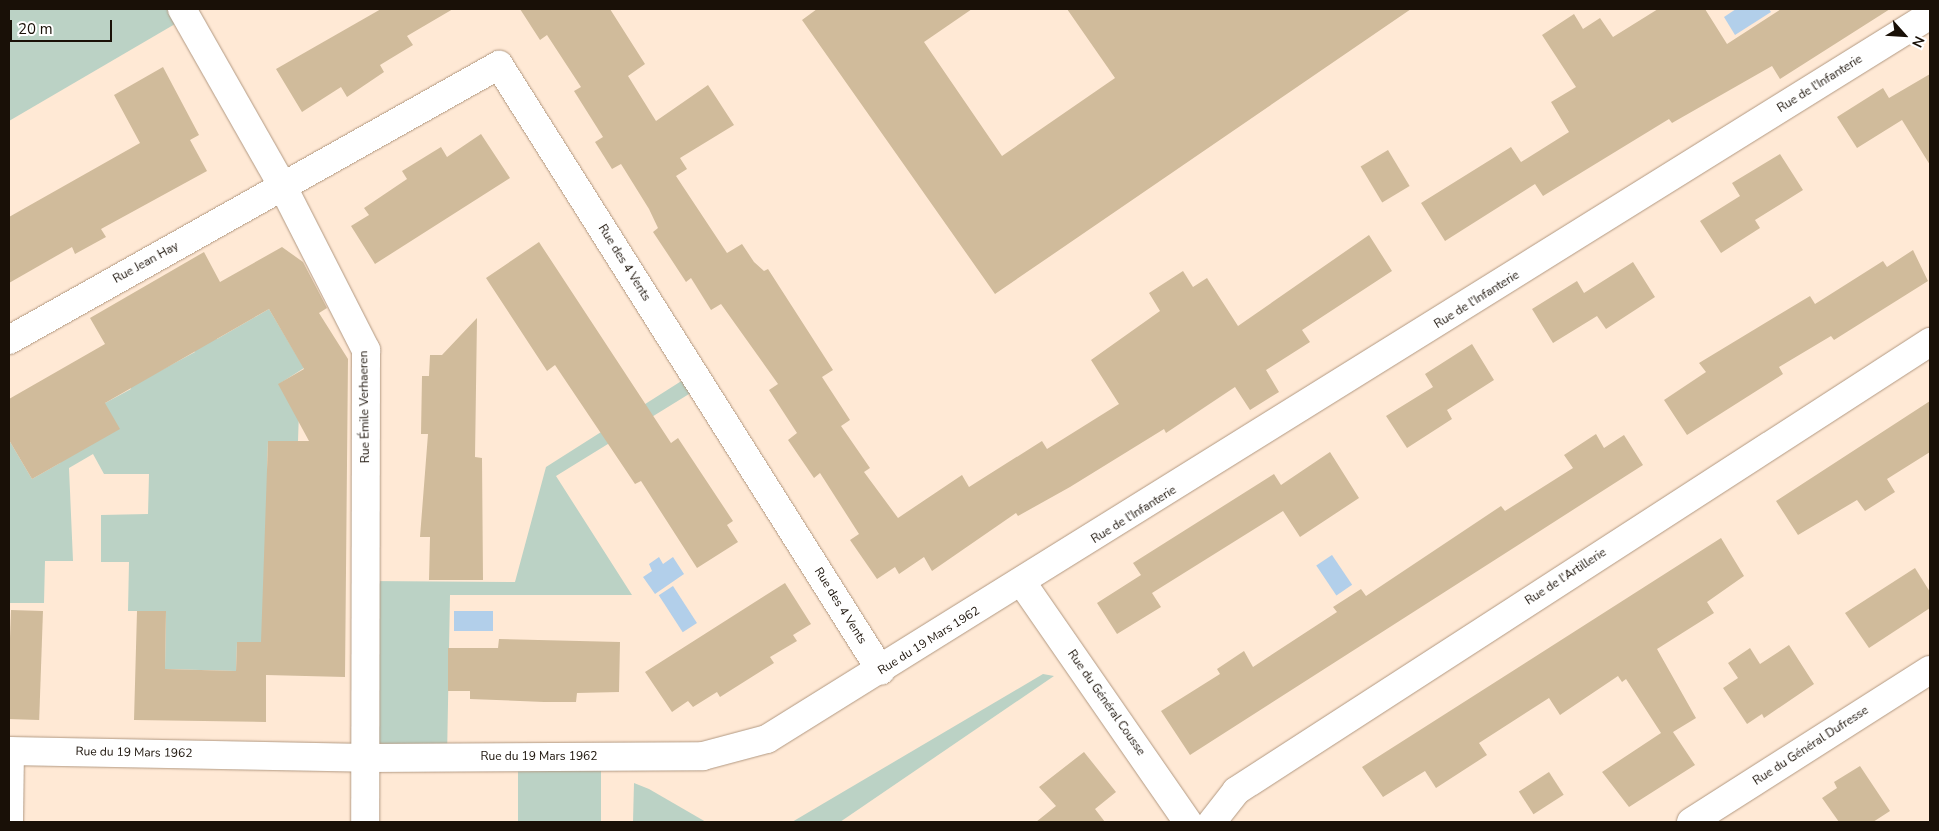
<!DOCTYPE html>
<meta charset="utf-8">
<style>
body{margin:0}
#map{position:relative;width:1939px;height:831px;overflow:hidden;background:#ffe9d5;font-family:"Nunito Sans",sans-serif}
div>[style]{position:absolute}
.green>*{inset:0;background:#bbd2c5;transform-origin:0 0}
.water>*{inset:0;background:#b2cfea;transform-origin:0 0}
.building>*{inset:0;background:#d0bb9b;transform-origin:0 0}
.roads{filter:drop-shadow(0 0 1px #b29982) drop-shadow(0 0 1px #b29982)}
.street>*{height:28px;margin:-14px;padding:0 14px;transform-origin:14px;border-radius:14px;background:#fff}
span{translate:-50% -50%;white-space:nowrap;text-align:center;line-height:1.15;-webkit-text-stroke:4px #fff;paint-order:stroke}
.street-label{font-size:12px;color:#191007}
.frame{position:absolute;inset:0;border:10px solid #191007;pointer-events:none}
.north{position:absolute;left:1879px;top:10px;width:50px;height:50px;-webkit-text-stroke:4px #fff;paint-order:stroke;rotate:116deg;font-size:14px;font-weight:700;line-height:20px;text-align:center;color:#191007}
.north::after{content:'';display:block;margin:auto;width:18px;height:22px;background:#191007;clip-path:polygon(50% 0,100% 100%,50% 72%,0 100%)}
.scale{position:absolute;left:10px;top:20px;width:102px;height:22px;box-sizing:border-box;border:2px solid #191007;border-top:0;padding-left:6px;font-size:15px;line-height:18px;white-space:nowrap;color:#191007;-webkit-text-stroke:4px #fff;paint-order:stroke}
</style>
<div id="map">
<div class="green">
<div style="clip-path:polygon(9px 9px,182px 9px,187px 17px,9px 121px)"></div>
<div style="clip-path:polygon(269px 309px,304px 368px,279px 384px,299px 411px,298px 441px,268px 441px,267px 470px,296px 642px,237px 642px,236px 671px,165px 669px,166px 611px,128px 611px,129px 562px,101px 562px,101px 515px,148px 514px,149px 474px,104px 474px,93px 454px,69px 468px,73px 561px,45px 561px,44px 603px,9px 603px,9px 440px,32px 479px,60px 463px,105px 403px,131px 389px,116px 360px,156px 373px,195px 352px,179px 323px,201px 311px,217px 339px)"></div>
<div style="clip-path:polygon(694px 373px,702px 386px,556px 476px,632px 595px,450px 595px,447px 758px,367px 758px,366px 581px,515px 582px,546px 467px)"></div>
<div style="clip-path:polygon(1043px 674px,1054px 676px,840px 822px,792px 822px)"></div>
<div style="left:518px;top:757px;width:83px;height:65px"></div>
<div style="clip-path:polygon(634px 783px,649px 789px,706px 822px,633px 822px)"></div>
</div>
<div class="water">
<div style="clip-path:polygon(1736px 9px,1769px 9px,1771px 12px,1735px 35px,1724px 17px)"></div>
<div style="left:1332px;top:555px;width:36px;height:19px;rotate:56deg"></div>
<div style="clip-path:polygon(659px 557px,663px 564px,673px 557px,684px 574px,655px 594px,643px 577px,652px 571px,649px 564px)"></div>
<div style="left:673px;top:586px;width:44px;height:17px;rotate:57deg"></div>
<div style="left:454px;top:611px;width:39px;height:20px"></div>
</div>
<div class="building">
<div style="clip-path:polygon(381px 9px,453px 9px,407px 36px,413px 45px,380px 65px,384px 72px,347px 97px,341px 87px,302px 112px,276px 69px)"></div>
<div style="clip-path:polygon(520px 9px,610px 9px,645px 64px,628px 76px,656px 121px,708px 85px,734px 125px,680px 158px,687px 169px,676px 176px,727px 253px,742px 244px,754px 262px,764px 271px,768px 269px,833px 370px,822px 377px,850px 420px,841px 426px,870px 468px,864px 472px,898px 518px,962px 475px,969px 487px,1042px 441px,1047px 449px,1119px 404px,1091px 360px,1160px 311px,1149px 293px,1183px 271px,1193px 287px,1207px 278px,1238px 326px,1369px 235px,1392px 271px,1302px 330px,1310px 342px,1266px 370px,1279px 392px,1250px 410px,1235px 387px,1166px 433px,1164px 429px,1070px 487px,1018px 516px,1016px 513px,932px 571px,924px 557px,899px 574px,895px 567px,877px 579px,850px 540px,859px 534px,820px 473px,814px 478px,788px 440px,797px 433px,769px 390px,778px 384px,721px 304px,711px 310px,691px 278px,686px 282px,669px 256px,653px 232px,658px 228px,649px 209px,621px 164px,612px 169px,595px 142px,603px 137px,574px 91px,581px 87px,547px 35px,540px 40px)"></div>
<div style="clip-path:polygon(817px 9px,972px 9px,924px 42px,1002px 156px,1115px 78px,1067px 9px,1411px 9px,995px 294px,802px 20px)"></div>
<div style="clip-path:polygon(1658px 9px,1705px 9px,1727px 44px,1781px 9px,1890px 9px,1780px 79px,1772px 66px,1672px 123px,1669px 119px,1543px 196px,1535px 184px,1445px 241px,1421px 203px,1511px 147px,1521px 162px,1569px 132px,1551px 102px,1576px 87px,1542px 35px,1574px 14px,1583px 29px,1600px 18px,1613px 37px)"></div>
<div style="clip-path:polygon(163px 67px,199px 135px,190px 140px,207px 171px,101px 229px,106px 237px,75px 254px,72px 247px,9px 283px,9px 217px,140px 143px,114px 95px)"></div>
<div style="clip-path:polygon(1930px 74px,1930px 165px,1902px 120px,1857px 148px,1837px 117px,1883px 88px,1889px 98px)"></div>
<div style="clip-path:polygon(481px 134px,510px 178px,375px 264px,351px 226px,369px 215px,364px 208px,407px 179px,402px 171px,441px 147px,447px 157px)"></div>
<div style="left:1388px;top:150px;width:42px;height:32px;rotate:59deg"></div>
<div style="clip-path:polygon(1780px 154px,1803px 190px,1755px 220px,1760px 228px,1721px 253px,1700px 221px,1740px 196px,1732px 183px)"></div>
<div style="clip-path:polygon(539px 242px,671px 443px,678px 438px,733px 521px,727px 525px,738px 542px,697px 568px,641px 481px,635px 484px,555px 365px,547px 371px,486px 278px)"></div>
<div style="clip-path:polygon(282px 247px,303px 262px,327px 308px,319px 313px,348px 359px,345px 677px,266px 675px,266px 722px,134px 720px,137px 611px,166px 611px,165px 669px,236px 671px,237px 642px,261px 642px,268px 441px,309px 441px,278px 384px,304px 369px,269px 309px,105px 403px,120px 429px,32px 479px,9px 440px,9px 399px,105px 344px,90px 318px,204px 252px,220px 282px)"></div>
<div style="clip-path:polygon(1913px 250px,1928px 281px,1834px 340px,1831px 336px,1779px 367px,1783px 374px,1687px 435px,1664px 400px,1706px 372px,1699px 363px,1810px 296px,1815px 304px,1883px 261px,1887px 267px)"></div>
<div style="clip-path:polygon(1633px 262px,1655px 297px,1606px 329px,1597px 316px,1553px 343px,1532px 309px,1577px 281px,1584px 293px)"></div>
<div style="clip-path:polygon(477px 318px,475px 457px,482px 458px,483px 580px,429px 580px,430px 537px,420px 537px,428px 434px,421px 434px,422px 376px,429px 376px,430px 355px,442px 355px)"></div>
<div style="clip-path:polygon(1472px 344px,1494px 380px,1447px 410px,1452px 419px,1407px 448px,1386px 416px,1433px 387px,1425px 374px)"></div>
<div style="clip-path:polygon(1930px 401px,1930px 452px,1887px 479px,1895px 492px,1865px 511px,1857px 500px,1798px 535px,1776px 501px)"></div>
<div style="clip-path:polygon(1596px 434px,1604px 448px,1624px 435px,1643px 465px,1190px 755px,1161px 711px,1220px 674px,1217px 669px,1244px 651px,1253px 667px,1337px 612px,1333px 607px,1361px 589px,1366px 596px,1501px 506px,1505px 511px,1573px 468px,1564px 455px)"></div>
<div style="clip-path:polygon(1330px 452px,1359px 498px,1300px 537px,1283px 511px,1152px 593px,1161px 607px,1117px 634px,1097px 603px,1141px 575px,1133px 563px,1274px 474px,1281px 485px)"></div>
<div style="clip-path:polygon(1721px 538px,1744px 576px,1707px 602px,1714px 613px,1657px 649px,1696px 718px,1673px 732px,1695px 765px,1629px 807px,1602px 772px,1661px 733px,1626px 679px,1622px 682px,1618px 676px,1560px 715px,1549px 698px,1479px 743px,1487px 755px,1436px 788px,1425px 771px,1383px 797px,1362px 767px)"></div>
<div style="clip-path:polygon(1915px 568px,1930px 592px,1930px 608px,1869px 648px,1845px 613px)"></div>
<div style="clip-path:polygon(785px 583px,811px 624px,793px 635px,797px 641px,770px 657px,774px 663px,720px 697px,717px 692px,693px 707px,688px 701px,672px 712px,645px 672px)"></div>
<div style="left:11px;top:610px;width:32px;height:109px;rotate:2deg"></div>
<div style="clip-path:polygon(499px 639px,620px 642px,619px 692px,577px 693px,576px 702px,544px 702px,470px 699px,470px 691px,448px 691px,448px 648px,498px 648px)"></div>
<div style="clip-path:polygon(1789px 645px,1814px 684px,1764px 718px,1762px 714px,1747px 724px,1723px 688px,1738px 678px,1728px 663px,1750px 648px,1760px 664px)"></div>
<div style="clip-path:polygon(1084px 752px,1116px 792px,1095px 809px,1105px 822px,1036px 822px,1056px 806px,1039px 787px)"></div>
<div style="clip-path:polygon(1860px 766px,1890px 811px,1873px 822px,1839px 822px,1822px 798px,1837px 788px,1834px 782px)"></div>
<div style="left:1549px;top:772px;width:27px;height:36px;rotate:57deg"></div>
</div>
<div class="roads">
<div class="street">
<div style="left:182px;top:9px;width:205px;rotate:60.4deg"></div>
<div style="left:283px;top:187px;width:183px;rotate:63deg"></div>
<div style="left:366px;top:350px;width:472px;rotate:90.1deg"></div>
<div style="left:9px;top:340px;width:562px;rotate:-29.3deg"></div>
<div style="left:499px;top:65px;width:716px;rotate:57.77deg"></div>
<div style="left:1023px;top:584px;width:290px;rotate:55.3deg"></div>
<div style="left:9px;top:751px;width:358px;rotate:1.1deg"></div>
<div style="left:367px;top:758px;width:336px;rotate:-0.3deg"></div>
<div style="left:703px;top:756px;width:66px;rotate:-14.9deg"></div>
<div style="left:767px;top:739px;width:1370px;rotate:-31.9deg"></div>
<div style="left:9px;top:822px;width:71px;rotate:-89.2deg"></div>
<div style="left:1212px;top:822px;width:39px;rotate:-52deg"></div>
<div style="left:1236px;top:791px;width:827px;rotate:-32.9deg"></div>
<div style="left:1691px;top:822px;width:283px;rotate:-32.5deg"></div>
</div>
</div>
<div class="street-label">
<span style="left:1820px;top:84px;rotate:-32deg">Rue de l'Infanterie</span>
<span style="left:146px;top:263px;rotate:-29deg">Rue Jean Hay</span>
<span style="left:624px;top:263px;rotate:58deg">Rue des 4 Vents</span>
<span style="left:1477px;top:300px;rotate:-32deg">Rue de l'Infanterie</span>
<span style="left:365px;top:407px;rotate:-91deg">Rue Émile Verhaeren</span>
<span style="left:1134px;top:515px;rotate:-32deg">Rue de l'Infanterie</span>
<span style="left:1566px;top:577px;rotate:-33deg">Rue de l'Artillerie</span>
<span style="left:840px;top:606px;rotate:58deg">Rue des 4 Vents</span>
<span style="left:929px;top:641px;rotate:-32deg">Rue du 19 Mars 1962</span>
<span style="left:1106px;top:703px;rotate:55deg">Rue du Général Cousse</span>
<span style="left:1811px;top:746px;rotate:-33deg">Rue du Général Dufresse</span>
<span style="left:134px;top:753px;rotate:1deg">Rue du 19 Mars 1962</span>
<span style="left:539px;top:757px">Rue du 19 Mars 1962</span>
</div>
<div class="frame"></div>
<div class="north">N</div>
<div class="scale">20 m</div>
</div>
